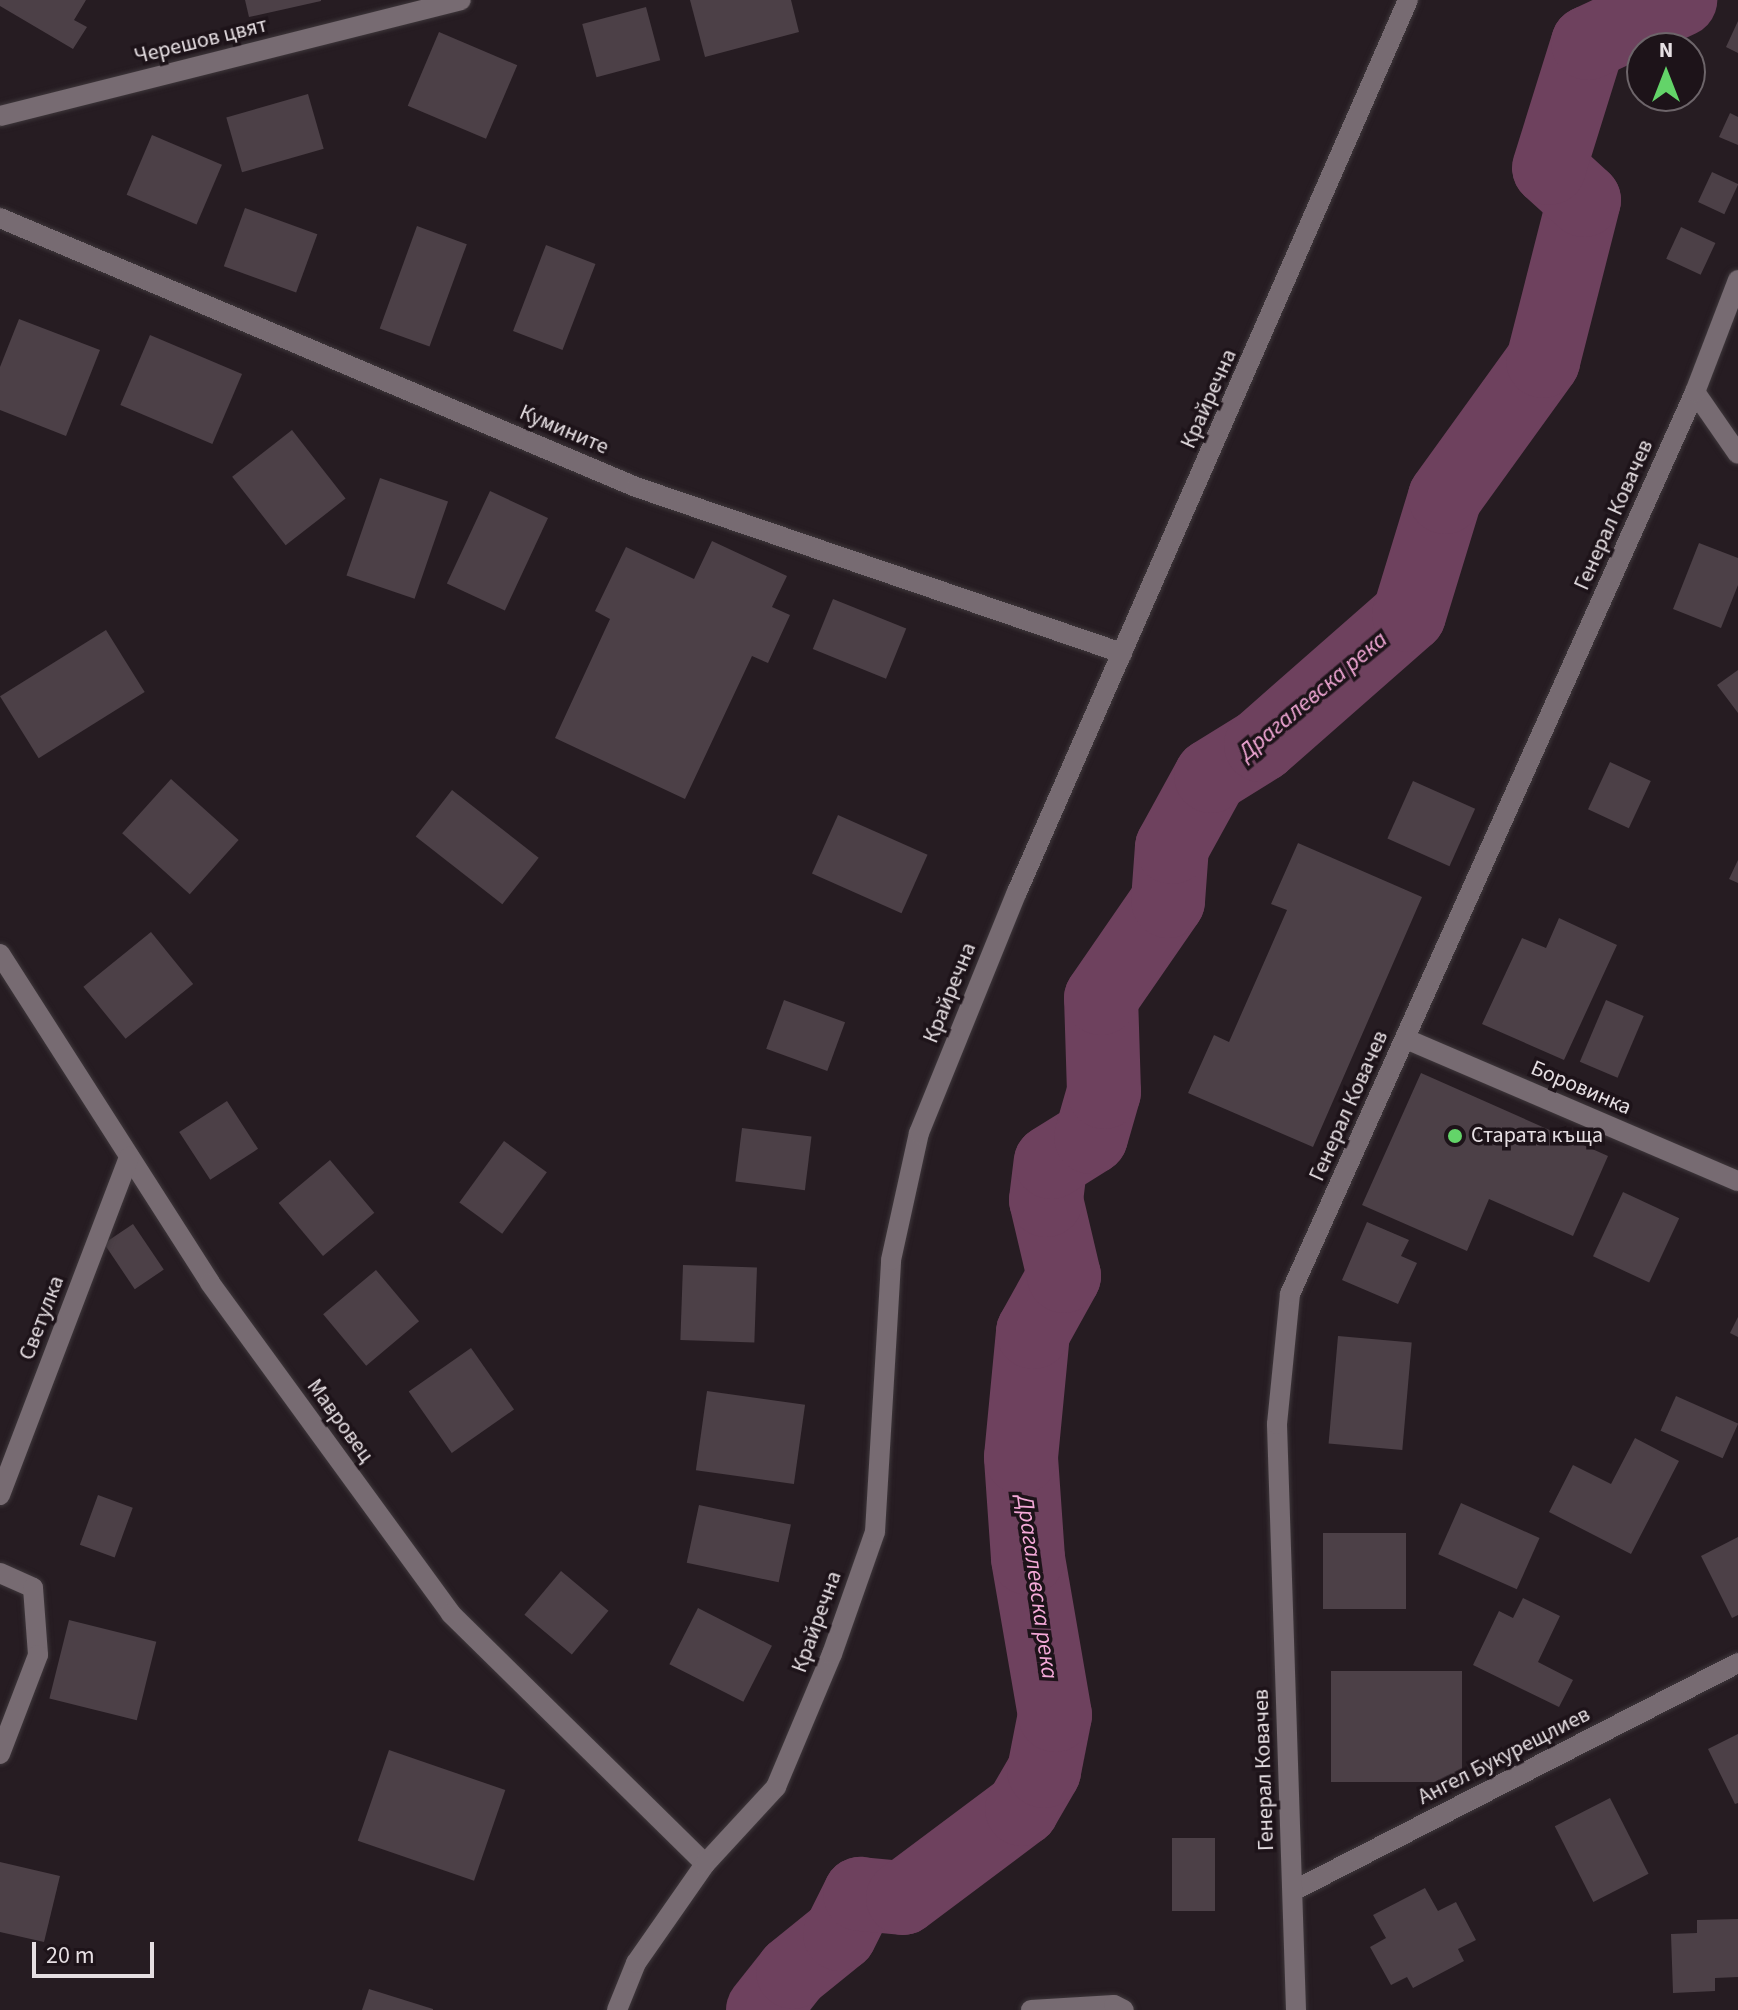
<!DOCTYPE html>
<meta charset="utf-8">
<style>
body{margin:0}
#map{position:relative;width:1738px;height:2010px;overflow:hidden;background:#261c22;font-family:"Source Sans 3",sans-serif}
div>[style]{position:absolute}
.river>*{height:74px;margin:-37px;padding:0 37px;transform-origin:37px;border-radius:37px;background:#6e415e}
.building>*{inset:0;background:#4c4047;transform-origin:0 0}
.roads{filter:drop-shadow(0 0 2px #3e373b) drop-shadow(0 0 2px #3e373b)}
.minor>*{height:20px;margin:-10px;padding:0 10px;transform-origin:10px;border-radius:10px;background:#776b72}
.tertiary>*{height:20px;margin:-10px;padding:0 10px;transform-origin:10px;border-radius:10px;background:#776b72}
.dots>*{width:22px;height:22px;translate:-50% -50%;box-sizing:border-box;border:4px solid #1d1319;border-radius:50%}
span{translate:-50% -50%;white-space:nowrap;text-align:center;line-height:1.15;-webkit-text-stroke:7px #1d1319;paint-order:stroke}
.street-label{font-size:22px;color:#e6dfe3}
.poi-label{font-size:22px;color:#e6dfe3}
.left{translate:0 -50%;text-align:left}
.water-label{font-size:24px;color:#f4a9d8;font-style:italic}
.north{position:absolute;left:1626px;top:32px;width:80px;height:80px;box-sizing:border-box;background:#1d1319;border:2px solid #6d656a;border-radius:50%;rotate:0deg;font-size:22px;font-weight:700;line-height:32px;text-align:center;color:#e6dfe3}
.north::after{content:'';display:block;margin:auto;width:28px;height:36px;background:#63d469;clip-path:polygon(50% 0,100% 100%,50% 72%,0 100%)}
.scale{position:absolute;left:32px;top:1942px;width:122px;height:36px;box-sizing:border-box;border:4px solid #e6dfe3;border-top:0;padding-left:10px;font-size:24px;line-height:28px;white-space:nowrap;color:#e6dfe3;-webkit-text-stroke:6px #1d1319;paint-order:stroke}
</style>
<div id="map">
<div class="river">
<div style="left:763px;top:2010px;width:48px;rotate:-51.7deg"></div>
<div style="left:793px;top:1972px;width:60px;rotate:-39deg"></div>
<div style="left:840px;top:1934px;width:45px;rotate:-63.4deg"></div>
<div style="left:860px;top:1894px;width:43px;rotate:5.3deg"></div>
<div style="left:903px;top:1898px;width:149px;rotate:-36.8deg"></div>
<div style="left:1022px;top:1809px;width:44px;rotate:-59.9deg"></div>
<div style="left:1044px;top:1771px;width:57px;rotate:-78.9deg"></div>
<div style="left:1055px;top:1715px;width:159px;rotate:-99.8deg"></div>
<div style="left:1028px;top:1558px;width:101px;rotate:-94deg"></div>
<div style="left:1021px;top:1457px;width:126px;rotate:-84.5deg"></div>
<div style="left:1033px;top:1332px;width:64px;rotate:-61deg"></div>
<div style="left:1064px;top:1276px;width:78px;rotate:-103.3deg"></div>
<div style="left:1046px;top:1200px;width:38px;rotate:-83deg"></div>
<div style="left:1051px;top:1162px;width:47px;rotate:-32deg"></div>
<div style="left:1091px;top:1137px;width:47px;rotate:-73.9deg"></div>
<div style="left:1104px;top:1092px;width:94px;rotate:-91.8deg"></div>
<div style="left:1101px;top:998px;width:118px;rotate:-55.4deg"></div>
<div style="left:1168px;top:901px;width:54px;rotate:-85.8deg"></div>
<div style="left:1172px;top:847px;width:81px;rotate:-61.2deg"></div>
<div style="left:1211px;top:776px;width:59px;rotate:-31.8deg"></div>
<div style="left:1261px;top:745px;width:197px;rotate:-41.3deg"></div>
<div style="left:1409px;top:615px;width:123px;rotate:-73deg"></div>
<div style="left:1445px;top:497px;width:168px;rotate:-54.2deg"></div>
<div style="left:1543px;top:361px;width:166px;rotate:-75.7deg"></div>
<div style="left:1584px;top:200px;width:47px;rotate:-137.6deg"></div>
<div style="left:1549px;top:168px;width:131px;rotate:-72.7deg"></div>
<div style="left:1588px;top:43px;width:102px;rotate:-25.1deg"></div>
</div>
<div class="building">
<div style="clip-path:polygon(0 0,86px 0,74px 20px,87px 27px,73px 49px,0 6px)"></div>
<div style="clip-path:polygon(245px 0,321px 0,321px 1px,249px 17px)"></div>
<div style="clip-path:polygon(690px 0,791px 0,799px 32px,705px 57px)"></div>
<div style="left:646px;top:7px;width:55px;height:66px;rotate:75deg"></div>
<div style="clip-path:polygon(1738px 21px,1738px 53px,1726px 47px)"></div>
<div style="left:439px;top:32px;width:85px;height:80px;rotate:23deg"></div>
<div style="left:308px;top:94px;width:57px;height:85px;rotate:74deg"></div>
<div style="clip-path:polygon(1730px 113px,1738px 117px,1738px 145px,1719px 137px)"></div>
<div style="left:152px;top:135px;width:76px;height:65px;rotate:23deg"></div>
<div style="left:1712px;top:172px;width:29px;height:33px;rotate:25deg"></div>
<div style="left:245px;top:208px;width:77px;height:62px;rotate:20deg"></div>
<div style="left:417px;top:226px;width:53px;height:109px;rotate:20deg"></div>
<div style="left:1681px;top:227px;width:38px;height:35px;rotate:25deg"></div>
<div style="left:546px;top:245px;width:53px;height:92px;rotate:21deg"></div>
<div style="clip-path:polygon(19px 319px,100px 350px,66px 436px,0 410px,0 367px)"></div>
<div style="left:150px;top:335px;width:100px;height:76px;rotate:23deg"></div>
<div style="left:292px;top:430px;width:87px;height:76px;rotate:52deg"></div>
<div style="left:380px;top:478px;width:72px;height:103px;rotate:19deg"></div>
<div style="left:490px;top:491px;width:64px;height:102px;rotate:25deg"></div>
<div style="clip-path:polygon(712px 541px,787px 576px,772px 607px,790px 615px,768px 663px,752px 656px,685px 799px,555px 738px,610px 619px,595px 611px,626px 547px,694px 579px)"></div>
<div style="clip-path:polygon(1699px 543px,1738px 558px,1738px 585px,1721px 628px,1673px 609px)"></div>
<div style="left:833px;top:599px;width:79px;height:54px;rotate:22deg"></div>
<div style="left:106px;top:630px;width:73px;height:125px;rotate:58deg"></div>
<div style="clip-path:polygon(1738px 670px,1738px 713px,1717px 685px)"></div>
<div style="left:1610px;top:762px;width:45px;height:52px;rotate:25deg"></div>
<div style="left:171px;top:779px;width:91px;height:73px;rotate:42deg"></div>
<div style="left:1413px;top:781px;width:68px;height:63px;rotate:24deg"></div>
<div style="left:452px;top:790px;width:110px;height:59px;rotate:38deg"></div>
<div style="left:838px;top:815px;width:98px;height:64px;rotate:24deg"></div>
<div style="clip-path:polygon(1298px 843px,1422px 897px,1313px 1147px,1188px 1093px,1214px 1035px,1229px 1042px,1287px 910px,1271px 904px)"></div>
<div style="clip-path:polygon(1738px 860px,1738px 883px,1729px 879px)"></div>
<div style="clip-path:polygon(1559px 918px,1617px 945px,1564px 1060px,1482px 1024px,1522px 938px,1546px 948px)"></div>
<div style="left:151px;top:932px;width:67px;height:87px;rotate:51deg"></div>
<div style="left:784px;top:1000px;width:65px;height:52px;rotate:20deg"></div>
<div style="left:1606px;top:1000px;width:41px;height:67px;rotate:23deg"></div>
<div style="clip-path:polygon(1421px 1073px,1608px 1156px,1573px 1236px,1489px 1199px,1467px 1251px,1362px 1205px)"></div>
<div style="left:227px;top:1101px;width:57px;height:57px;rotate:57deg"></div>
<div style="left:742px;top:1128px;width:70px;height:54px;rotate:7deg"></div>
<div style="left:504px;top:1141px;width:53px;height:76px;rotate:36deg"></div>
<div style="left:330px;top:1160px;width:69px;height:67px;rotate:50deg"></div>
<div style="left:1623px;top:1192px;width:62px;height:71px;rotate:25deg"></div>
<div style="clip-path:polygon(1367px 1222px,1409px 1240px,1401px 1256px,1417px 1263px,1398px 1304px,1342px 1280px)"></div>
<div style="left:133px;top:1224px;width:55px;height:35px;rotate:56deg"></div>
<div style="left:683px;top:1265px;width:74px;height:75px;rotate:2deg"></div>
<div style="left:376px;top:1270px;width:67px;height:69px;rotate:50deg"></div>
<div style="clip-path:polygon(1738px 1317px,1738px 1337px,1730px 1333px)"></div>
<div style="left:1338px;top:1336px;width:74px;height:108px;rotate:5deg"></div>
<div style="left:471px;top:1348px;width:75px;height:76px;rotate:55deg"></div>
<div style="left:707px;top:1391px;width:99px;height:80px;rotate:8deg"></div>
<div style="left:1676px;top:1396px;width:68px;height:38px;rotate:24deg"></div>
<div style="clip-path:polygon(1635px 1438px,1679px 1461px,1631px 1554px,1549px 1512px,1573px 1465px,1611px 1484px)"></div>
<div style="left:98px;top:1495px;width:37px;height:53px;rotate:20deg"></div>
<div style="left:1461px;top:1503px;width:86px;height:56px;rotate:24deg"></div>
<div style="left:699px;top:1505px;width:94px;height:59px;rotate:12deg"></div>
<div style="left:1323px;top:1533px;width:83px;height:76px"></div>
<div style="clip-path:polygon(1738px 1537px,1738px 1615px,1732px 1618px,1701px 1556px)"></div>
<div style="left:561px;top:1571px;width:62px;height:57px;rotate:40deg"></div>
<div style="clip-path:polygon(1523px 1598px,1560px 1616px,1538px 1662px,1573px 1680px,1559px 1707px,1473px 1665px,1499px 1611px,1513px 1618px)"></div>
<div style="left:698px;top:1608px;width:83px;height:63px;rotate:27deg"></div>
<div style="left:69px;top:1620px;width:90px;height:81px;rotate:14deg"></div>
<div style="left:1331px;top:1671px;width:131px;height:111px"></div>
<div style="clip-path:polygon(1738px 1734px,1738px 1803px,1735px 1804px,1708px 1749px)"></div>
<div style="left:389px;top:1750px;width:123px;height:96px;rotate:19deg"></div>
<div style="left:1610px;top:1798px;width:85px;height:62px;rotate:63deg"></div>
<div style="left:1172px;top:1838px;width:43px;height:73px"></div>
<div style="clip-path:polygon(0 1862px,60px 1876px,44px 1942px,0 1932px)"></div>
<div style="clip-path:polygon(1425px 1888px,1438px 1911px,1456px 1902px,1476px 1940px,1458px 1949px,1464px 1961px,1413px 1988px,1407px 1977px,1391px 1985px,1370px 1947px,1386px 1938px,1373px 1915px)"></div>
<div style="clip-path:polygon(1738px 1919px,1738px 1977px,1715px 1978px,1715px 1991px,1673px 1993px,1671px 1934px,1697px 1933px,1697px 1920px)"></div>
<div style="clip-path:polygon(369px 1989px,433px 2009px,433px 2010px,362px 2010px)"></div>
</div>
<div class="roads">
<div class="minor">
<div style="left:0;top:116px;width:475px;rotate:-14.1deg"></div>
<div style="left:0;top:218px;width:691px;rotate:22.93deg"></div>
<div style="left:636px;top:487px;width:514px;rotate:18.86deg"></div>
<div style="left:1695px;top:392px;width:75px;rotate:55.3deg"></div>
<div style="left:0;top:954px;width:390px;rotate:57.4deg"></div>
<div style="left:210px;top:1283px;width:409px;rotate:53.9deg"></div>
<div style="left:451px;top:1614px;width:356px;rotate:44.5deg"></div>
<div style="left:1406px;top:1039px;width:361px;rotate:23.2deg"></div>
<div style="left:0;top:1495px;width:362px;rotate:-69.1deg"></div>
<div style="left:0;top:1573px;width:36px;rotate:24deg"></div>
<div style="left:33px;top:1588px;width:67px;rotate:85.7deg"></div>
<div style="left:38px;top:1655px;width:106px;rotate:111deg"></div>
<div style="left:1293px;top:1891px;width:500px;rotate:-27.13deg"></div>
<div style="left:617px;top:2010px;width:51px;rotate:-68deg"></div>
<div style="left:636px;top:1963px;width:121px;rotate:-55.1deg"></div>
<div style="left:705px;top:1864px;width:105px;rotate:-47.3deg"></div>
<div style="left:776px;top:1787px;width:144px;rotate:-67.2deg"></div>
<div style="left:832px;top:1654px;width:129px;rotate:-70.6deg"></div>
<div style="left:875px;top:1532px;width:272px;rotate:-86.6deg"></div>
<div style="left:891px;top:1260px;width:130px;rotate:-77.6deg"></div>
<div style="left:919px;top:1133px;width:260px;rotate:-67.9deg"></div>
<div style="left:1017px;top:892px;width:974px;rotate:-66.33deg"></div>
<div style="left:1031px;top:2010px;width:83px;rotate:-3.4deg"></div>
<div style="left:1114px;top:2005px;width:11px;rotate:27deg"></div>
</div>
<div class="tertiary">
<div style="left:1296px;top:2010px;width:586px;rotate:-91.86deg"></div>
<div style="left:1277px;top:1424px;width:131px;rotate:-84.3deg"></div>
<div style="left:1290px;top:1294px;width:989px;rotate:-65.82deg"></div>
<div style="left:1695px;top:392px;width:120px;rotate:-69deg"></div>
</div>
</div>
<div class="dots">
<div style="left:1455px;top:1136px;background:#63d469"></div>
</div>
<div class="street-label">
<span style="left:201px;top:41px;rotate:-14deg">Черешов цвят</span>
<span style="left:1209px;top:399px;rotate:-66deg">Крайречна</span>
<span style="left:564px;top:430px;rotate:23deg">Кумините</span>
<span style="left:1614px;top:515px;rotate:-66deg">Генерал Ковачев</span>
<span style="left:950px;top:993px;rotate:-68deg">Крайречна</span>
<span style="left:1581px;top:1088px;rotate:23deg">Боровинка</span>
<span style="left:1349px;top:1106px;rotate:-66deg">Генерал Ковачев</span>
<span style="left:42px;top:1318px;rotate:-69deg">Светулка</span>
<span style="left:340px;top:1421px;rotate:54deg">Мавровец</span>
<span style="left:817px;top:1622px;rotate:-70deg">Крайречна</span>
<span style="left:1504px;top:1756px;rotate:-27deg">Ангел Букурещлиев</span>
<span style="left:1264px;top:1770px;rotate:-92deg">Генерал Ковачев</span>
</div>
<div class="poi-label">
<span class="left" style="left:1471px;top:1136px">Старата къща</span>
</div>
<div class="water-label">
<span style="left:1313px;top:696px;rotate:-40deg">Драгалевска река</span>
<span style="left:1037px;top:1587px;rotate:82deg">Драгалевска река</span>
</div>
<div class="north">N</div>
<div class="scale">20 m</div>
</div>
